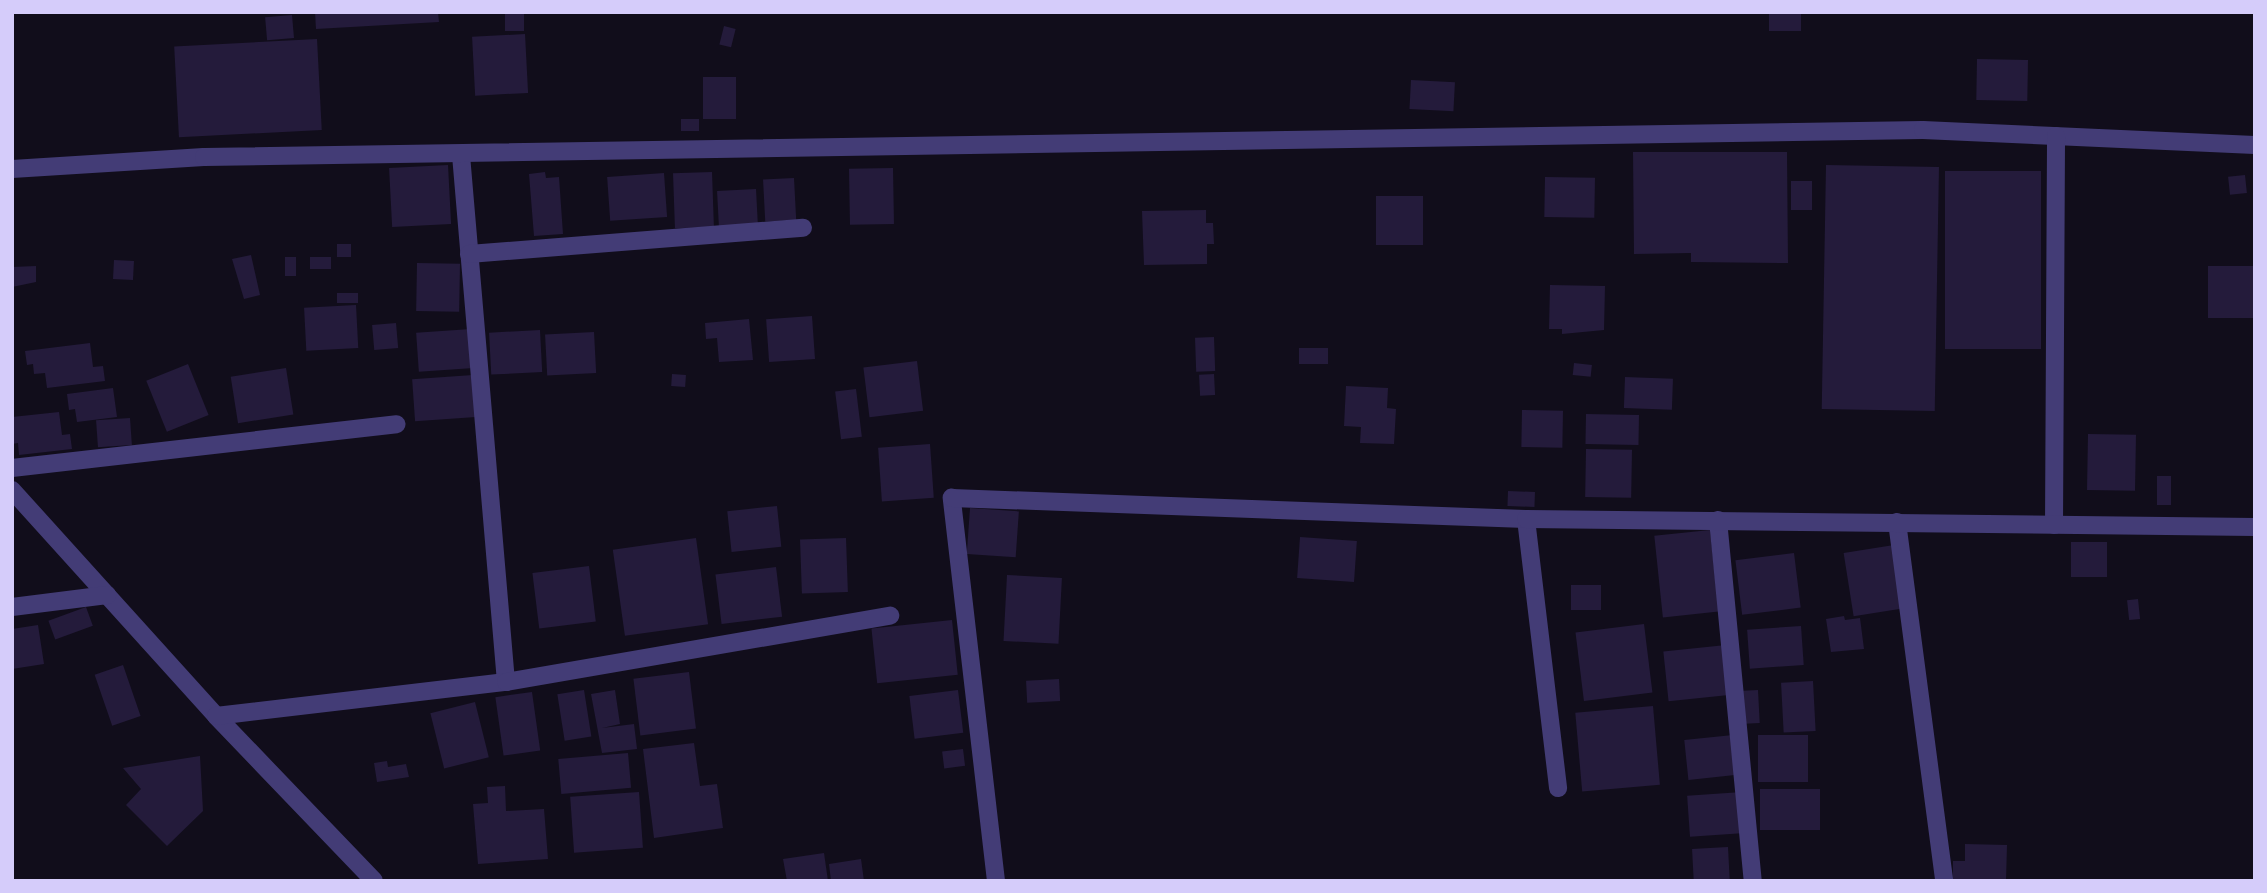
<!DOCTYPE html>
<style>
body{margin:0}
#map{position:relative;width:2267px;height:893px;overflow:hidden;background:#110d1b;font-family:Montserrat,sans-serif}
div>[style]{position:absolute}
.building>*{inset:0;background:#241b3b;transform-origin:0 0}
.minor>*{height:18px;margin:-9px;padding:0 9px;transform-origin:9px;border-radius:9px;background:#433c76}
span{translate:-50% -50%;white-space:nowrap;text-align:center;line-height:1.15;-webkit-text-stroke:7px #110d1b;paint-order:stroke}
.frame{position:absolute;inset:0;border:14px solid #d5ccfa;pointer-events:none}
</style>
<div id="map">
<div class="building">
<div style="clip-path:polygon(315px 12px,438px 12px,439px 22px,316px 29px)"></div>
<div style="left:1769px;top:12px;width:32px;height:19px"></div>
<div style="left:524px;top:14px;width:17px;height:19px;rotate:90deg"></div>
<div style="left:292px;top:15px;width:23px;height:27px;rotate:85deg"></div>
<div style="left:724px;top:26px;width:12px;height:19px;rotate:14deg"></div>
<div style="left:525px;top:34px;width:59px;height:53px;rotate:87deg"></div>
<div style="left:317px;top:39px;width:91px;height:143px;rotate:87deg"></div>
<div style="left:1977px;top:59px;width:51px;height:41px;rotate:1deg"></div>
<div style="left:703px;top:77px;width:33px;height:42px"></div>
<div style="left:1411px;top:80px;width:44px;height:29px;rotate:3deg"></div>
<div style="left:681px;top:119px;width:18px;height:12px"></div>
<div style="clip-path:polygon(1633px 152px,1787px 152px,1788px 263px,1691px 262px,1691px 253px,1634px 254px)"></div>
<div style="left:448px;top:165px;width:59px;height:59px;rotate:87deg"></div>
<div style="left:1826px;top:165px;width:113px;height:244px;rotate:1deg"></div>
<div style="left:893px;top:168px;width:56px;height:44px;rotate:89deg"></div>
<div style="left:1945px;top:171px;width:96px;height:178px"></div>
<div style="clip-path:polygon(545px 172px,546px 178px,559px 177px,563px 234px,534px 236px,529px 174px)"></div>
<div style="left:712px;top:172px;width:55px;height:39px;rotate:88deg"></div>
<div style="left:664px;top:173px;width:44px;height:57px;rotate:86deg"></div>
<div style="left:2245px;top:175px;width:18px;height:17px;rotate:84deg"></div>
<div style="left:1545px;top:177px;width:50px;height:40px;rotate:1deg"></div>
<div style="left:794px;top:178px;width:42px;height:31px;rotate:87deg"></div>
<div style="left:1791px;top:181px;width:21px;height:29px"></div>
<div style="left:756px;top:189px;width:38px;height:39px;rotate:87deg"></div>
<div style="left:1376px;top:196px;width:47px;height:49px"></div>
<div style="clip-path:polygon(1206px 210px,1206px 223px,1213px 223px,1214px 244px,1207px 244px,1207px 264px,1144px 265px,1142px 211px)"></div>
<div style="left:337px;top:244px;width:14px;height:13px"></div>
<div style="clip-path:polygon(251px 255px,260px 295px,244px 299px,232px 259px)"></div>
<div style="left:285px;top:257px;width:11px;height:19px"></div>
<div style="left:310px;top:257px;width:21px;height:12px"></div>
<div style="left:114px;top:260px;width:20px;height:19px;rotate:3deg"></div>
<div style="left:417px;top:263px;width:43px;height:48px;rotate:1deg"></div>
<div style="clip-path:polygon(36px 266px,36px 282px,12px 287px,12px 267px)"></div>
<div style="left:2255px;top:266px;width:52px;height:47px;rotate:90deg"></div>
<div style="clip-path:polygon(1550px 285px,1605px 286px,1604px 330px,1562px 334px,1562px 329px,1549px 329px)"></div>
<div style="left:358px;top:293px;width:10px;height:21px;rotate:90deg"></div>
<div style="left:356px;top:305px;width:43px;height:52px;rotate:87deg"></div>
<div style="left:812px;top:316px;width:43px;height:46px;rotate:86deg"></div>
<div style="clip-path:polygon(749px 319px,753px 360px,719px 362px,717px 338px,706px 339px,705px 323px)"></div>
<div style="left:396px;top:323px;width:25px;height:24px;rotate:85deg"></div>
<div style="left:471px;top:329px;width:39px;height:55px;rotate:86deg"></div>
<div style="left:540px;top:330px;width:42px;height:51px;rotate:87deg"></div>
<div style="left:594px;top:332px;width:41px;height:49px;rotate:87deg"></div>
<div style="left:1214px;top:337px;width:34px;height:19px;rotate:88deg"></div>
<div style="clip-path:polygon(90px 343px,93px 367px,103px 366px,105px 381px,47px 388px,45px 373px,34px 374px,33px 364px,27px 365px,25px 351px)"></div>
<div style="left:1299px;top:348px;width:29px;height:16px"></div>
<div style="left:917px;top:361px;width:50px;height:54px;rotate:83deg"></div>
<div style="left:1574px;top:363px;width:18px;height:12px;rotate:6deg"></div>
<div style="left:188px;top:364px;width:55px;height:45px;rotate:68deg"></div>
<div style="left:286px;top:368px;width:47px;height:56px;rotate:81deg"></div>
<div style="left:672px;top:374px;width:14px;height:12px;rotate:4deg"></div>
<div style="left:1214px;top:374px;width:21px;height:15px;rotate:87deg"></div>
<div style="left:473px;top:375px;width:42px;height:61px;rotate:86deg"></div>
<div style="left:1625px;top:377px;width:48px;height:31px;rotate:2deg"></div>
<div style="clip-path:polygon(1346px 386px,1388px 388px,1387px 408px,1396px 409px,1394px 444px,1360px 443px,1361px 427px,1344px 426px)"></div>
<div style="clip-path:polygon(113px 388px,117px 417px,77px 422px,75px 409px,69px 410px,67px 394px)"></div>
<div style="left:856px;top:389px;width:48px;height:21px;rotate:83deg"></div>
<div style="left:1522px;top:410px;width:41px;height:37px;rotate:1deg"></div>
<div style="clip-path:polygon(59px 412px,62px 435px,70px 434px,72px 449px,19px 455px,18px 443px,12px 444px,12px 417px)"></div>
<div style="left:1586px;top:414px;width:53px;height:30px;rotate:1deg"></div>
<div style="left:130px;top:418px;width:27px;height:34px;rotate:86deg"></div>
<div style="left:2088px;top:434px;width:48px;height:56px;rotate:1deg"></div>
<div style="left:930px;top:444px;width:54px;height:52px;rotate:86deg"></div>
<div style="left:1586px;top:449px;width:46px;height:48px;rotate:1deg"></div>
<div style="left:2157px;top:476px;width:14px;height:29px"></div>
<div style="left:1508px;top:491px;width:27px;height:15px;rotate:2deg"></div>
<div style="left:777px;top:506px;width:41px;height:50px;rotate:84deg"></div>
<div style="left:970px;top:508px;width:49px;height:46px;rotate:4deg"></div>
<div style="left:1710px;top:530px;width:82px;height:56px;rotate:84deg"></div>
<div style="left:1300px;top:537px;width:57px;height:41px;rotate:4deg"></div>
<div style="left:696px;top:538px;width:87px;height:84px;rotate:82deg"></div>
<div style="left:846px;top:538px;width:54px;height:46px;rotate:88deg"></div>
<div style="left:2071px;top:542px;width:36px;height:35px"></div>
<div style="left:1894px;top:545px;width:64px;height:51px;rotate:81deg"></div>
<div style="left:1794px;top:553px;width:55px;height:59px;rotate:83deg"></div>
<div style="left:589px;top:566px;width:56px;height:57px;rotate:83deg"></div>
<div style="left:776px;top:567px;width:50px;height:61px;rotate:83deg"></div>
<div style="left:1007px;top:575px;width:55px;height:66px;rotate:3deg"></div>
<div style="left:1571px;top:585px;width:30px;height:25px"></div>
<div style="left:2138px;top:599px;width:20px;height:11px;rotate:84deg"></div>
<div style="left:86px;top:607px;width:20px;height:40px;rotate:70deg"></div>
<div style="clip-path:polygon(1844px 616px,1845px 620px,1860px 618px,1864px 649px,1831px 652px,1826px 619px)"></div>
<div style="left:952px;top:620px;width:55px;height:81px;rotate:84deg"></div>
<div style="left:1644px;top:624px;width:69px;height:69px;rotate:83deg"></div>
<div style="clip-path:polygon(38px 625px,44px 664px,12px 669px,12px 629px)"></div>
<div style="left:1801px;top:626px;width:39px;height:54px;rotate:86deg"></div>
<div style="left:1726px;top:645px;width:50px;height:63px;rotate:84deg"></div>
<div style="left:123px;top:665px;width:54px;height:30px;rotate:71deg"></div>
<div style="left:689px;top:672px;width:57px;height:56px;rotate:83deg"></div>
<div style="left:1059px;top:679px;width:22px;height:33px;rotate:87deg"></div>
<div style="left:1813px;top:681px;width:50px;height:32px;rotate:87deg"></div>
<div style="left:584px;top:690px;width:47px;height:27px;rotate:81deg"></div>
<div style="clip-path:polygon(615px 690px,620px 724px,602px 728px,634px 724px,637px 749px,602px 753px,591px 694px)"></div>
<div style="left:958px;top:690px;width:43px;height:49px;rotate:83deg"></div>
<div style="left:1758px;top:690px;width:33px;height:20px;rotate:87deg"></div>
<div style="left:532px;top:692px;width:59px;height:37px;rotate:82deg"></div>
<div style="left:475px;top:702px;width:57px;height:46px;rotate:76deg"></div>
<div style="left:1653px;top:706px;width:79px;height:78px;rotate:85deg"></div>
<div style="left:1733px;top:735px;width:40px;height:49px;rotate:84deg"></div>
<div style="left:1758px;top:735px;width:50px;height:47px"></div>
<div style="clip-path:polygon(694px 743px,700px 786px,717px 784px,723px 828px,654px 838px,643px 749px)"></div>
<div style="left:963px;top:749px;width:17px;height:21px;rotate:83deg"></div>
<div style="left:628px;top:753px;width:35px;height:70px;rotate:85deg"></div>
<div style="clip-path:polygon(200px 756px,203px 811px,167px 846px,126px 805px,141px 789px,123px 768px)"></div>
<div style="clip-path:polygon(387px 761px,388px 767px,406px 764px,409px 777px,377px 782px,374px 763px)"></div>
<div style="clip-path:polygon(505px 786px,506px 811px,544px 809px,548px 859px,478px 864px,473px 804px,488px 803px,487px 787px)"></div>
<div style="left:1760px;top:789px;width:60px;height:41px"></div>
<div style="left:639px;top:792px;width:56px;height:69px;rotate:86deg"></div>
<div style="left:1742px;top:792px;width:41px;height:55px;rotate:86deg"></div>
<div style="clip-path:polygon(1965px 844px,2007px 845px,2006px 881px,1953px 881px,1953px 861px,1965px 861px)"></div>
<div style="left:1728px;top:847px;width:34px;height:36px;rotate:87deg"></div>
<div style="clip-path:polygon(824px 853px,828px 881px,787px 881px,783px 859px)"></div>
<div style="clip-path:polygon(861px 859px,864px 881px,831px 881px,829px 864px)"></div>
</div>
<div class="minor">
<div style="left:461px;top:155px;width:529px;rotate:85.12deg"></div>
<div style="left:12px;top:169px;width:192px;rotate:-3.6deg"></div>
<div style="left:204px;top:157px;width:1719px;rotate:-0.9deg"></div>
<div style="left:1923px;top:130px;width:332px;rotate:2.6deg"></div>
<div style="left:469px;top:254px;width:335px;rotate:-4.5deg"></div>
<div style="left:12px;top:468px;width:387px;rotate:-6.5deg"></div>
<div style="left:12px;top:490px;width:304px;rotate:47.9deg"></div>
<div style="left:216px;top:716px;width:228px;rotate:46.2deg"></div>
<div style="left:1526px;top:519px;width:271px;rotate:83.2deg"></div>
<div style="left:1718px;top:520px;width:363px;rotate:84.5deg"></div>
<div style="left:1897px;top:522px;width:362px;rotate:82.5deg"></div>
<div style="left:2054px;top:525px;width:389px;rotate:-89.7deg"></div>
<div style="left:12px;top:607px;width:96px;rotate:-7.2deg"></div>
<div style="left:216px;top:716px;width:292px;rotate:-6.7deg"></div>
<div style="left:506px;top:682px;width:390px;rotate:-9.8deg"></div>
<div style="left:996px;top:881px;width:386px;rotate:-96.6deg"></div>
<div style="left:952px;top:498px;width:574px;rotate:2.1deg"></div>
<div style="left:1526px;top:519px;width:729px;rotate:0.63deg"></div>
</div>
<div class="frame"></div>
</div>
